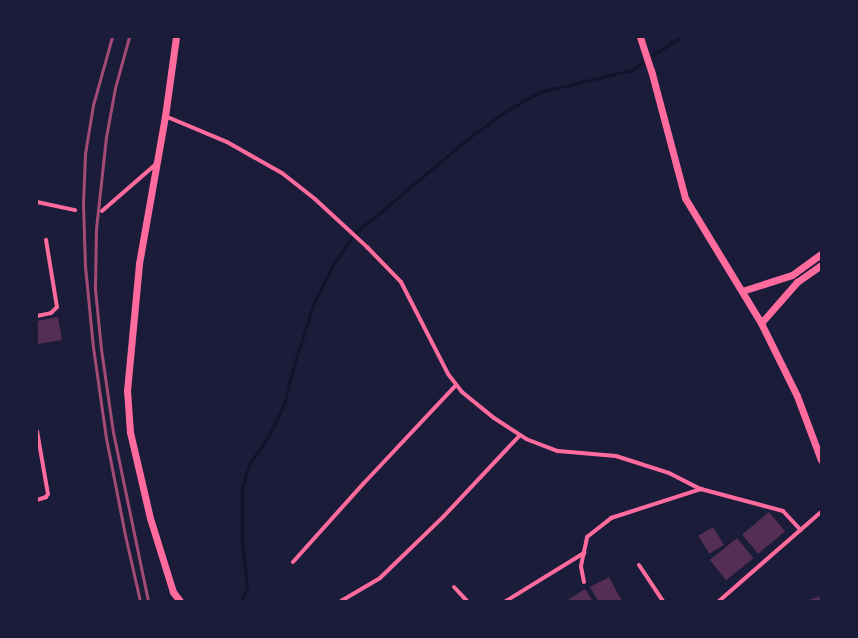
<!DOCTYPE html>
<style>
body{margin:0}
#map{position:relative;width:858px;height:638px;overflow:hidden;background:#1b1b3a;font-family:"Varela Round",sans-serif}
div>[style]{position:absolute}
.stream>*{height:3px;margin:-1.5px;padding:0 1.5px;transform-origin:1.5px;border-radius:1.5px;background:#12122b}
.building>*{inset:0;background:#542f53;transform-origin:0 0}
.minor>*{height:4px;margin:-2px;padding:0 2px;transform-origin:2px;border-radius:2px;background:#ff6b9d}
.tertiary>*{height:7px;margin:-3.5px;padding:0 3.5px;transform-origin:3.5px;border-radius:3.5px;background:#ff6b9d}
.rail>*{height:3px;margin:-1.5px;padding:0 1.5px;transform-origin:1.5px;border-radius:1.5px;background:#a44b75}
span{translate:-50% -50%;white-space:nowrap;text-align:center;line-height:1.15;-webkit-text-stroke:4px #1b1b3a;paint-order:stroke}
.frame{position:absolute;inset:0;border:38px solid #1b1b3a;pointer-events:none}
</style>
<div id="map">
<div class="stream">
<div style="left:653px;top:55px;width:33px;rotate:-33deg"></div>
<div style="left:241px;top:601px;width:15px;rotate:-67deg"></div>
<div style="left:247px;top:587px;width:45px;rotate:-96.3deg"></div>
<div style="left:242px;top:542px;width:55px;rotate:-90deg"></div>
<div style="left:242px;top:487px;width:25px;rotate:-72deg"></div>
<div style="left:250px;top:463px;width:34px;rotate:-56deg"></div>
<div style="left:269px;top:435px;width:34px;rotate:-64deg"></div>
<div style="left:284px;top:404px;width:37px;rotate:-76deg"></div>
<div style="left:293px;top:368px;width:66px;rotate:-72.4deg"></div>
<div style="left:313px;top:305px;width:45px;rotate:-63.4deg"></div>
<div style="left:333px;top:265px;width:37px;rotate:-56deg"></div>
<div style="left:354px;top:234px;width:153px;rotate:-39.9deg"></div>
<div style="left:471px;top:136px;width:43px;rotate:-35.5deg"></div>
<div style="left:506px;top:111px;width:38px;rotate:-30deg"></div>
<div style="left:539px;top:92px;width:96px;rotate:-13.3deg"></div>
<div style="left:632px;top:70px;width:12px;rotate:-35deg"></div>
</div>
<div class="building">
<div style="clip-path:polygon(58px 317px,62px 340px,37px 344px,37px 321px)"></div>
<div style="left:769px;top:512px;width:25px;height:35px;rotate:50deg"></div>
<div style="left:713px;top:527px;width:21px;height:17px;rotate:59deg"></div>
<div style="left:737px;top:538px;width:26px;height:35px;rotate:51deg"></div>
<div style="clip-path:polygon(609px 577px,622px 601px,598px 601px,590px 587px)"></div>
<div style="clip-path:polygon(585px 589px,593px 601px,566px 601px)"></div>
<div style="clip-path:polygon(821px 596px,821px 601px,806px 601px)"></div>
</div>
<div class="minor">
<div style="left:165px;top:116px;width:67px;rotate:22.8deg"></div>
<div style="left:227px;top:142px;width:63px;rotate:29.4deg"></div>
<div style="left:282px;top:173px;width:42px;rotate:38.2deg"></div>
<div style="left:315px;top:199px;width:71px;rotate:42.7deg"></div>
<div style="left:367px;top:247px;width:49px;rotate:45.8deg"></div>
<div style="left:401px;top:282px;width:103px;rotate:62.9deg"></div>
<div style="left:448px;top:374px;width:23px;rotate:52deg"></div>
<div style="left:462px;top:392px;width:41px;rotate:39.1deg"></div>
<div style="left:494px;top:418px;width:38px;rotate:33deg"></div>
<div style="left:526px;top:439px;width:34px;rotate:21deg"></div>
<div style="left:558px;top:451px;width:58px;rotate:4.9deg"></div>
<div style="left:616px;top:456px;width:56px;rotate:17.8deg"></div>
<div style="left:669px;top:473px;width:36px;rotate:27deg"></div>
<div style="left:701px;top:489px;width:85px;rotate:15deg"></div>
<div style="left:783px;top:511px;width:26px;rotate:47deg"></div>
<div style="left:37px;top:202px;width:39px;rotate:12deg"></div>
<div style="left:102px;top:211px;width:72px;rotate:-41deg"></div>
<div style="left:37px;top:316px;width:14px;rotate:-12deg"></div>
<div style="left:51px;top:313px;width:8px;rotate:-45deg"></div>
<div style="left:57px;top:307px;width:68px;rotate:-99.3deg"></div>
<div style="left:37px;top:431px;width:64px;rotate:80.1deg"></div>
<div style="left:48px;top:494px;width:4px;rotate:124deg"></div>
<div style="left:46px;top:497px;width:9px;rotate:162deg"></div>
<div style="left:293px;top:562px;width:106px;rotate:-48.1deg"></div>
<div style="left:364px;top:483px;width:134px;rotate:-46.8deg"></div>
<div style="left:639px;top:565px;width:43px;rotate:56.3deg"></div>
<div style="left:584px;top:582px;width:16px;rotate:-101deg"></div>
<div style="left:581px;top:566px;width:30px;rotate:-78deg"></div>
<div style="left:587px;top:537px;width:31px;rotate:-38deg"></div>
<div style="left:611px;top:518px;width:95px;rotate:-17.9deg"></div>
<div style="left:454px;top:587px;width:19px;rotate:47deg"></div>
<div style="left:341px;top:601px;width:45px;rotate:-30.5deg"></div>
<div style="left:380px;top:578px;width:89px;rotate:-44.1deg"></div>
<div style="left:444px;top:516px;width:111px;rotate:-46.8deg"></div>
<div style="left:506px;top:601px;width:92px;rotate:-31.6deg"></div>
<div style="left:719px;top:601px;width:135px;rotate:-41.1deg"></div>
</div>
<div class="tertiary">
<div style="left:176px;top:37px;width:80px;rotate:97.9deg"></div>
<div style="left:165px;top:116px;width:150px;rotate:100deg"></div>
<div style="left:139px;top:264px;width:127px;rotate:95.4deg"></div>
<div style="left:127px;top:390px;width:42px;rotate:85.9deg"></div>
<div style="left:130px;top:432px;width:88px;rotate:76.9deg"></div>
<div style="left:150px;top:518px;width:77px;rotate:72.7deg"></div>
<div style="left:173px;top:592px;width:11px;rotate:52deg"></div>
<div style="left:640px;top:37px;width:35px;rotate:72deg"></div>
<div style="left:651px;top:70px;width:132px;rotate:75.1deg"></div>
<div style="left:685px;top:198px;width:146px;rotate:58.7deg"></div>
<div style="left:761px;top:323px;width:81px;rotate:63.7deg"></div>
<div style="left:797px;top:396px;width:68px;rotate:69.4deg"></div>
<div style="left:742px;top:291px;width:52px;rotate:-17.7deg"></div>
<div style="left:792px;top:275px;width:36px;rotate:-36deg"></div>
<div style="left:761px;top:323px;width:55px;rotate:-48.7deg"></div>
<div style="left:797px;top:282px;width:29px;rotate:-35deg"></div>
</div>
<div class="rail">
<div style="left:112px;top:37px;width:71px;rotate:105.6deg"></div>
<div style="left:93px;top:105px;width:50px;rotate:99.3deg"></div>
<div style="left:85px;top:154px;width:50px;rotate:92.3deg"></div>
<div style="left:83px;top:204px;width:62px;rotate:88.2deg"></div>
<div style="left:85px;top:266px;width:81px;rotate:84.4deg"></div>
<div style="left:93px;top:347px;width:92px;rotate:81.9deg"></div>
<div style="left:106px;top:438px;width:99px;rotate:78.9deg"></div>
<div style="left:125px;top:535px;width:68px;rotate:77.2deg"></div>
<div style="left:129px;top:37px;width:53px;rotate:105.4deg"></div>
<div style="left:115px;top:88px;width:50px;rotate:100.4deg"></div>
<div style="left:106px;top:137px;width:93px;rotate:96.2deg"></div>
<div style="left:96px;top:229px;width:60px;rotate:91deg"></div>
<div style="left:95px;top:289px;width:60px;rotate:84.3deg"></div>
<div style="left:101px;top:349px;width:84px;rotate:81.8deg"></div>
<div style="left:113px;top:432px;width:173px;rotate:78.3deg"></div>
</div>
<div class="frame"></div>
</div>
